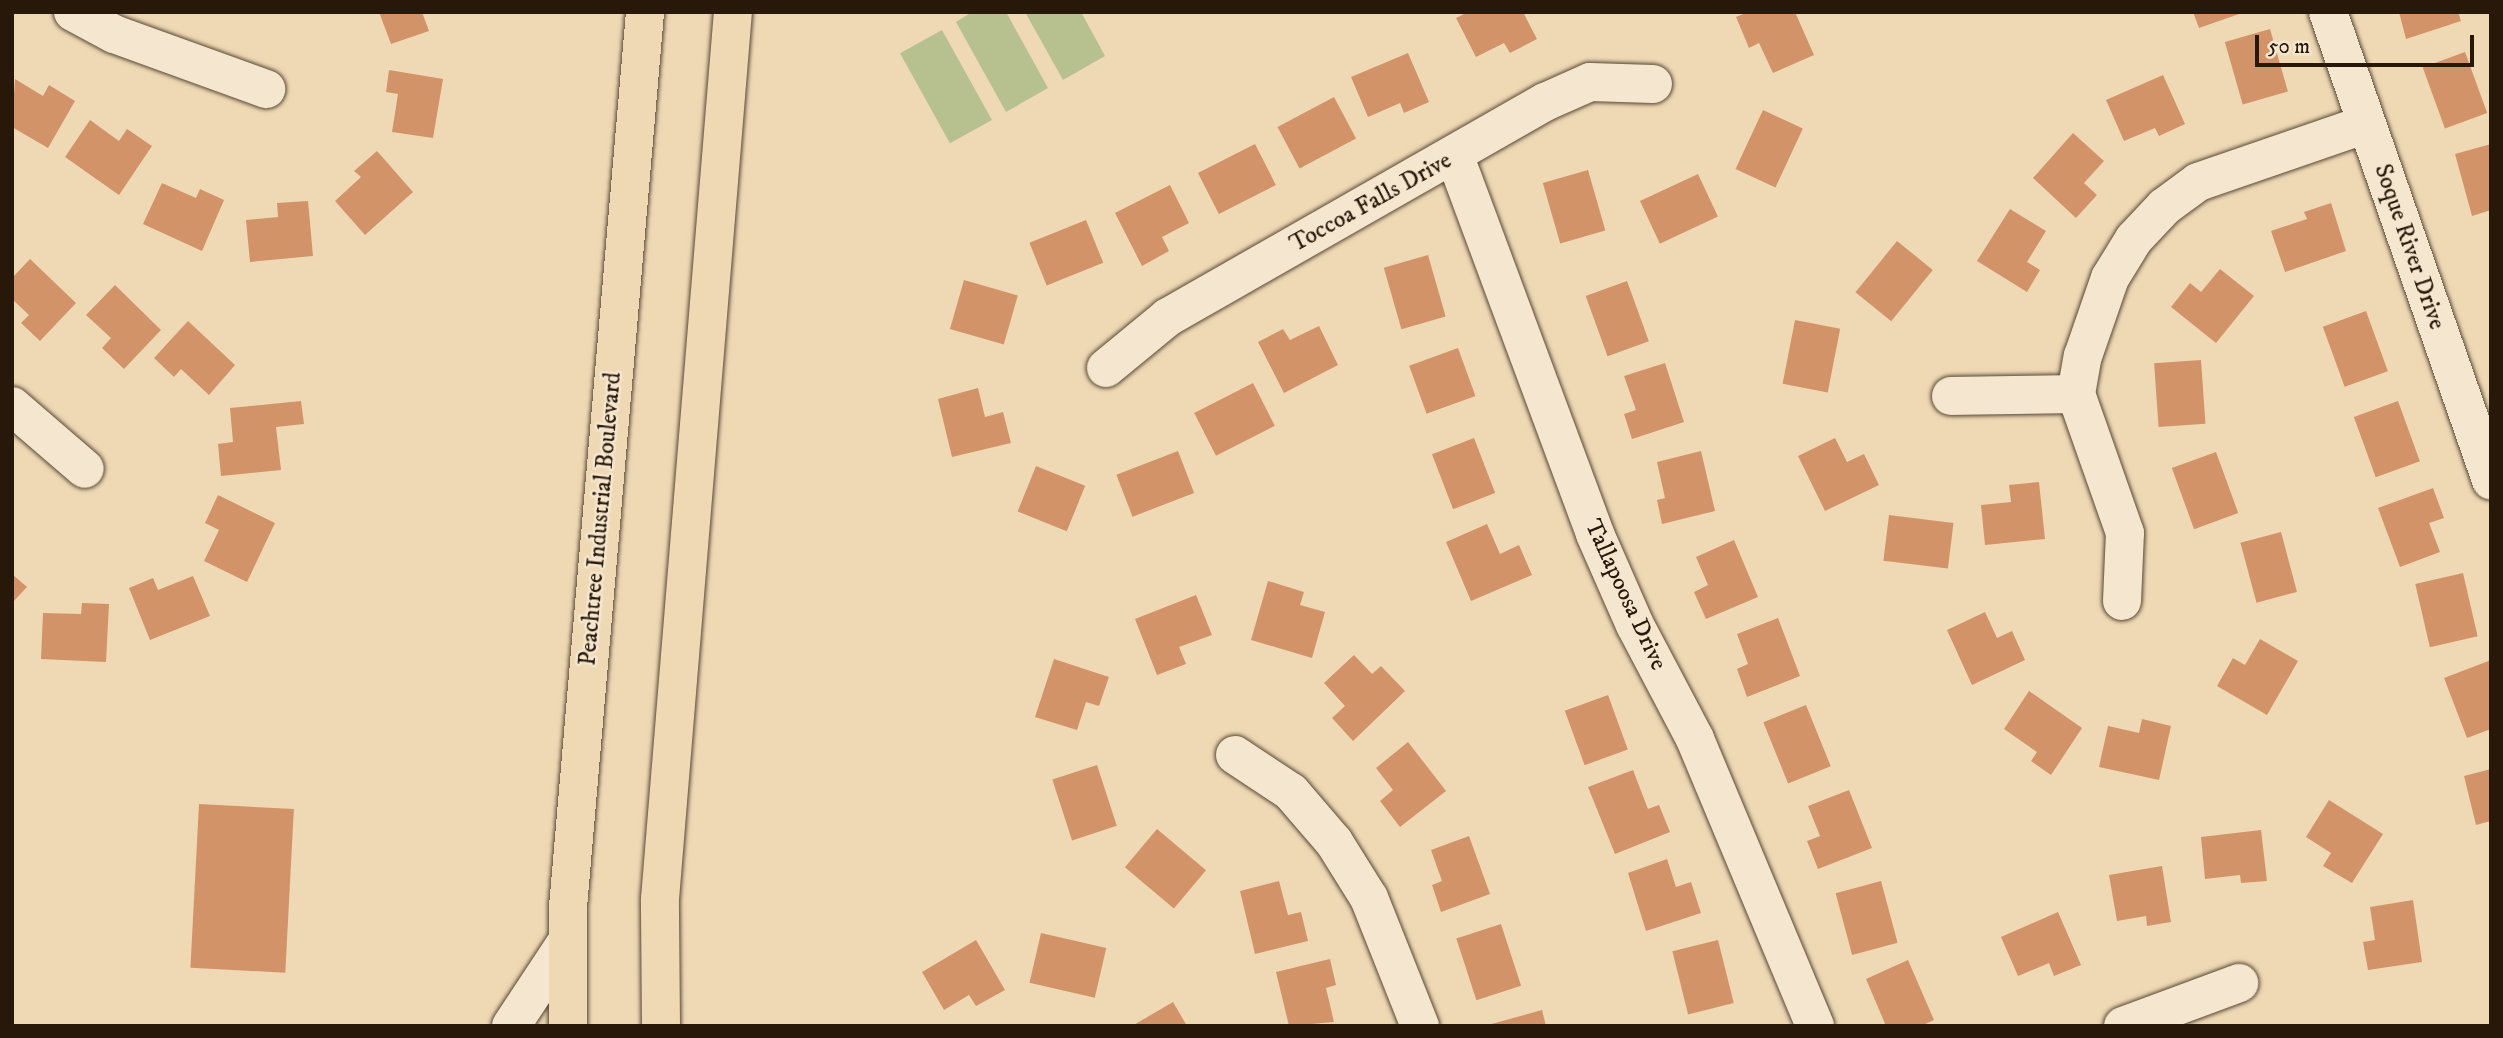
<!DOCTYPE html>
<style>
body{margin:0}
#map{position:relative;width:2503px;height:1038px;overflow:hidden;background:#efd9b5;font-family:"IM FELL DW Pica",serif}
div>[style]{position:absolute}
.green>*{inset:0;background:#b7c08f;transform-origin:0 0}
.building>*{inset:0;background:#d29368;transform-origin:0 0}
.roads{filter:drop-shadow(0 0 2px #594834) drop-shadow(0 0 2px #594834)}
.minor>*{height:38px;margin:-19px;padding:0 19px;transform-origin:19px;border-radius:19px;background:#f5e6cf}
.highway>*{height:38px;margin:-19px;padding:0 19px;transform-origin:19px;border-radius:19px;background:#efd9b5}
span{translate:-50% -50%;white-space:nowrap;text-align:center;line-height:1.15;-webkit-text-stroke:5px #f5e6cf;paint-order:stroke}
.street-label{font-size:24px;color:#271809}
.frame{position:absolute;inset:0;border:14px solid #271809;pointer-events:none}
.scale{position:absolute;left:2255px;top:35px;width:219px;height:32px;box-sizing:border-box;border:4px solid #271809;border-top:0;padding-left:9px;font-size:21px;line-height:24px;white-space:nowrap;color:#271809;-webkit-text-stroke:5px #f5e6cf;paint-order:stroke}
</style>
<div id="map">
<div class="green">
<div style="clip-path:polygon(972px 12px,1006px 12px,1048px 88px,1006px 112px,956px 22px)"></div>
<div style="clip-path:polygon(1025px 12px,1081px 12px,1105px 56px,1063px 80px)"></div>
<div style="left:942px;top:30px;width:103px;height:48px;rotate:61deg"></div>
</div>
<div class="building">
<div style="clip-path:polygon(379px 12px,422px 12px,429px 31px,391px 44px)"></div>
<div style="clip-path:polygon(1468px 12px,1523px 12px,1537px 39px,1510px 53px,1504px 43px,1476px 57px,1456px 18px)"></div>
<div style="clip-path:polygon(1748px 12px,1795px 12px,1814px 55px,1773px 73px,1759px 43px,1749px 48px,1736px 17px)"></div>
<div style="clip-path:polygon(2193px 12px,2242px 12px,2242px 13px,2199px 28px)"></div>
<div style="clip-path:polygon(2399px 12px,2458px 12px,2461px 21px,2406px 39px)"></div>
<div style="left:2270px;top:29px;width:65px;height:47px;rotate:74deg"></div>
<div style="left:2465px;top:52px;width:65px;height:45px;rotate:70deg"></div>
<div style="clip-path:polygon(1408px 53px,1429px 102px,1404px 113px,1400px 103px,1368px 117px,1351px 77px)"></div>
<div style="clip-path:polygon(389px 70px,443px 79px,433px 138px,392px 132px,398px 94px,386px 92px)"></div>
<div style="clip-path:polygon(2163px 75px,2185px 124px,2159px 136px,2155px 128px,2124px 141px,2106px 100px)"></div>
<div style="clip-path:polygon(15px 79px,43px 96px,49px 85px,75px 101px,48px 148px,12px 127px)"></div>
<div style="left:1334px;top:97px;width:47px;height:64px;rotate:62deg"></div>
<div style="left:1763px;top:110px;width:44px;height:65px;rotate:25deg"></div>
<div style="clip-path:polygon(90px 120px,119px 141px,127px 129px,152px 146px,119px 195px,65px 157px)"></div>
<div style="clip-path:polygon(2073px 133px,2104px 161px,2084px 183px,2097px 195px,2076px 218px,2033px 178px)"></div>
<div style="left:1255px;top:144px;width:46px;height:64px;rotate:63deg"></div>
<div style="clip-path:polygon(2491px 144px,2491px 210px,2472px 216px,2455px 154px)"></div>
<div style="clip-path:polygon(377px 151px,413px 192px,365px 235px,335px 201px,361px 177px,354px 171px)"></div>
<div style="left:1588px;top:170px;width:63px;height:47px;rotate:74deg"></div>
<div style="left:1698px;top:174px;width:47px;height:64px;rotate:65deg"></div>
<div style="clip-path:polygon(162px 183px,196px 198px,200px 189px,224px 200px,202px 251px,143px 224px)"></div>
<div style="clip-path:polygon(1170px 185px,1189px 223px,1162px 237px,1169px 251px,1142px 266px,1115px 213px)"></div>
<div style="clip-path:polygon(308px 201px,313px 256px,250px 262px,246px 220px,278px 217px,277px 203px)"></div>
<div style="clip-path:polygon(2331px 203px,2346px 251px,2285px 272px,2271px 231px,2307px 219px,2304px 212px)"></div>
<div style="clip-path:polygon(2010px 209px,2046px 231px,2027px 262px,2040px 270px,2027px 292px,1977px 261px)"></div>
<div style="left:1086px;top:220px;width:46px;height:61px;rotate:68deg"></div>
<div style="left:1897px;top:241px;width:46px;height:66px;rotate:39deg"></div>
<div style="left:1428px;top:255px;width:64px;height:46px;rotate:74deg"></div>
<div style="clip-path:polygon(30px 259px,76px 303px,40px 341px,21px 323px,29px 315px,12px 299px,12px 278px)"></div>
<div style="clip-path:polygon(2220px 269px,2254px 296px,2216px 343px,2171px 307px,2190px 283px,2201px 292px)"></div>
<div style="left:964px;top:280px;width:56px;height:51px;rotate:16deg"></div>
<div style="left:1627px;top:281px;width:64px;height:44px;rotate:70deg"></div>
<div style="clip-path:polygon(115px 285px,161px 330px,124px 369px,102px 348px,111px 338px,86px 315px)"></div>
<div style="left:2366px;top:311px;width:64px;height:46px;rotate:70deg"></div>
<div style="left:1795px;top:320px;width:46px;height:65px;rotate:11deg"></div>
<div style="clip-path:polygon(188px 321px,235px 365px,209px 395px,181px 369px,174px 377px,154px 358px)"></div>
<div style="clip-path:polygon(1319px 326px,1338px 365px,1284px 393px,1258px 342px,1283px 329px,1290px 340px)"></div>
<div style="left:1458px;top:348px;width:51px;height:52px;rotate:70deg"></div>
<div style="left:2201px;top:360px;width:64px;height:47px;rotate:86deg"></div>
<div style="clip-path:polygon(1665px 363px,1684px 422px,1632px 439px,1624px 414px,1636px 410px,1624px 376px)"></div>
<div style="left:1253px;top:383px;width:48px;height:66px;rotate:63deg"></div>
<div style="clip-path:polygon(978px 388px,985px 417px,1003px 412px,1011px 443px,952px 457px,938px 399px)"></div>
<div style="clip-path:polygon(301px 401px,304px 424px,276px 427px,281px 470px,221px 476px,218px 444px,233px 442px,230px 408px)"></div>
<div style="left:2398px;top:401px;width:64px;height:47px;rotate:70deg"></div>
<div style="left:1474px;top:438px;width:59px;height:45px;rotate:69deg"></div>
<div style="clip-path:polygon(1835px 438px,1847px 462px,1864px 454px,1879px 485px,1825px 511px,1798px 456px)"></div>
<div style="left:1178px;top:451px;width:45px;height:66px;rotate:69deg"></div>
<div style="clip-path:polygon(1701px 451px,1715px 511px,1662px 524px,1657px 500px,1665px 498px,1657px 462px)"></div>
<div style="left:2216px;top:452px;width:65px;height:47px;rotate:70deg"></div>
<div style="left:1036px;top:466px;width:53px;height:49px;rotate:22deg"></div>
<div style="clip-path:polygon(2039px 482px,2045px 539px,1985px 545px,1981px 505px,2011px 502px,2009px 485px)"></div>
<div style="clip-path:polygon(2433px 488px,2444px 518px,2429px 523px,2440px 552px,2400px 567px,2378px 508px)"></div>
<div style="clip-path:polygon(218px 495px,275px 523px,247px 582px,204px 561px,219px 530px,205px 523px)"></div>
<div style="left:1889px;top:515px;width:65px;height:46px;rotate:7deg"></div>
<div style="clip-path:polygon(1487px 524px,1500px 554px,1519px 545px,1532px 575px,1471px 601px,1446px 542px)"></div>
<div style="left:2281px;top:532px;width:62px;height:42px;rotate:75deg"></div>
<div style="clip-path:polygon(1734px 540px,1758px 597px,1706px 619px,1694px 592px,1708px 585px,1696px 557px)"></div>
<div style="left:2463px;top:573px;width:65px;height:49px;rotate:77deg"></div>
<div style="clip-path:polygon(12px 574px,27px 587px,12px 603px)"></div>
<div style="clip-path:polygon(193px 576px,210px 616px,150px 640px,129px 588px,153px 578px,158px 590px)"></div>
<div style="clip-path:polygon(1268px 581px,1304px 592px,1300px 605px,1325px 612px,1312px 658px,1251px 640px)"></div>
<div style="clip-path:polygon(1196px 595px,1212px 635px,1179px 647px,1186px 664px,1157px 675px,1135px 619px)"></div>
<div style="clip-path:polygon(82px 603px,109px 604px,106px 662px,41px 659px,43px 613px,81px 614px)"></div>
<div style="clip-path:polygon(1985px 612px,1997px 638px,2012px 631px,2025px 660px,1972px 685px,1947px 630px)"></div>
<div style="clip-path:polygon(1778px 618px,1800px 676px,1747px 697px,1737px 669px,1748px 664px,1737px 634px)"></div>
<div style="clip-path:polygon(2260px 639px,2298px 661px,2267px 715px,2217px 686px,2233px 658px,2245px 665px)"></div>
<div style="clip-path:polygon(1354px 655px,1372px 674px,1381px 666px,1405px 691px,1353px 741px,1332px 718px,1345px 706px,1324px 683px)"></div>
<div style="clip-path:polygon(1054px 659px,1109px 677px,1099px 706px,1086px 702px,1077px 730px,1035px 717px)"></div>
<div style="clip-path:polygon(2491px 660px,2491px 729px,2467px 738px,2444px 678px)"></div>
<div style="clip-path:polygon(2029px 691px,2082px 728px,2051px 775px,2031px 761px,2037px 752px,2004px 729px)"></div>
<div style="left:1608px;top:695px;width:58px;height:46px;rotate:70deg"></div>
<div style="left:1806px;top:705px;width:66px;height:46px;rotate:68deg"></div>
<div style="clip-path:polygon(2142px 719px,2171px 726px,2159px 780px,2099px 767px,2108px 726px,2139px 733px)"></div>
<div style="clip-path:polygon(1408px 742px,1446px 791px,1400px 827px,1380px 801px,1393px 790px,1376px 768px)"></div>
<div style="left:1097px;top:765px;width:64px;height:47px;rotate:72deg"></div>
<div style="clip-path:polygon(2491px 769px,2491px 821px,2476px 825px,2464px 776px)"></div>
<div style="clip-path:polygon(1633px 770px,1648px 809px,1659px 805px,1670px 832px,1615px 854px,1588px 787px)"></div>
<div style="clip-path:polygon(1849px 790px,1872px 848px,1818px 869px,1807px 841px,1820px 836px,1808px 806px)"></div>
<div style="clip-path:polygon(2329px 800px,2383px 834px,2352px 883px,2323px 866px,2331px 853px,2306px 837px)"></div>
<div style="left:199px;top:804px;width:95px;height:164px;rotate:3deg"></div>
<div style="left:1157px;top:829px;width:64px;height:50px;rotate:40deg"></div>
<div style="clip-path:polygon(2261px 830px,2267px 881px,2241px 883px,2240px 875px,2205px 879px,2201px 837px)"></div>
<div style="clip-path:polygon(1469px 836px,1490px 894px,1441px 912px,1432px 885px,1442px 881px,1431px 850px)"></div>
<div style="clip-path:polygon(1667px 859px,1676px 887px,1691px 882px,1701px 913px,1646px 931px,1628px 873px)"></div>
<div style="clip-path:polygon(2162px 866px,2171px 922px,2147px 926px,2146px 916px,2117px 921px,2109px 875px)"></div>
<div style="clip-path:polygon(1279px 881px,1288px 915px,1301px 912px,1308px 941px,1255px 954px,1240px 891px)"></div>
<div style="left:1881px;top:881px;width:64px;height:47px;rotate:75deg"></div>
<div style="clip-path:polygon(2413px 900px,2422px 962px,2368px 970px,2363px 942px,2375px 940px,2370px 907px)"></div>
<div style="clip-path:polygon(2058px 912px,2081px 965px,2054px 976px,2049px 963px,2018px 976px,2001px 937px)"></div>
<div style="left:1501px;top:924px;width:65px;height:47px;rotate:72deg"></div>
<div style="left:1041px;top:933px;width:67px;height:51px;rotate:13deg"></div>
<div style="clip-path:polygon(976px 940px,1005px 990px,976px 1006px,969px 995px,944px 1010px,922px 972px)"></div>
<div style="left:1718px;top:940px;width:65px;height:47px;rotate:76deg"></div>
<div style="clip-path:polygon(1330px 959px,1336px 985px,1326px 988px,1334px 1022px,1289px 1026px,1276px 972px)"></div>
<div style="clip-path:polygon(1908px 960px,1934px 1020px,1921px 1026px,1886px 1026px,1866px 979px)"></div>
<div style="clip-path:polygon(1173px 1002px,1187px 1026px,1132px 1026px)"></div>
<div style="clip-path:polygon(1542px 1010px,1546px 1026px,1488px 1026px,1488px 1025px)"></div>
</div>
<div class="roads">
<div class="minor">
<div style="left:73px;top:12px;width:47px;rotate:28.2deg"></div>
<div style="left:114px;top:34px;width:162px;rotate:19.9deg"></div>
<div style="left:2328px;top:12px;width:496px;rotate:70.8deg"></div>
<div style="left:1455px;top:157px;width:402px;rotate:69.6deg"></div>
<div style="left:1595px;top:534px;width:99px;rotate:66.3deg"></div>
<div style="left:1635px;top:625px;width:129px;rotate:62.2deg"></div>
<div style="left:1695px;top:739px;width:311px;rotate:67.3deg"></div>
<div style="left:1106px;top:368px;width:80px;rotate:-39.4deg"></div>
<div style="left:1168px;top:317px;width:434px;rotate:-29.7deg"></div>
<div style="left:1545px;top:102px;width:49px;rotate:-24deg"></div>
<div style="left:1590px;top:82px;width:63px;rotate:1.8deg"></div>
<div style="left:1951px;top:396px;width:125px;rotate:-0.9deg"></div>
<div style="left:12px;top:406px;width:96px;rotate:40.8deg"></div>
<div style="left:2122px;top:601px;width:68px;rotate:-87.5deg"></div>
<div style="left:2125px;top:533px;width:147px;rotate:-109.4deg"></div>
<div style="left:2076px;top:394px;width:39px;rotate:-80deg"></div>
<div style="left:2083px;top:356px;width:83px;rotate:-70.9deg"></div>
<div style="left:2110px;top:278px;width:46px;rotate:-58.4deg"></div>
<div style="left:2134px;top:239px;width:44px;rotate:-46.8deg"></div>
<div style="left:2164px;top:207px;width:42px;rotate:-36.3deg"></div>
<div style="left:2198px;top:182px;width:178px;rotate:-19deg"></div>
<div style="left:1235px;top:755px;width:67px;rotate:33.5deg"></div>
<div style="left:1291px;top:792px;width:66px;rotate:49.3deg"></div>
<div style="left:1334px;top:842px;width:66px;rotate:58deg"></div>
<div style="left:1369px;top:898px;width:138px;rotate:68.3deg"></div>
<div style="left:511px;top:1026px;width:103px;rotate:-56.5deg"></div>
<div style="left:2123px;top:1026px;width:124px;rotate:-20.3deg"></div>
</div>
<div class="highway">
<div style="left:568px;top:1026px;width:119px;rotate:-90deg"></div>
<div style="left:568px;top:907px;width:898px;rotate:-85.08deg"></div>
<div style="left:661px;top:1026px;width:127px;rotate:-90.5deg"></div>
<div style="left:660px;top:899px;width:890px;rotate:-85.3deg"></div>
</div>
</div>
<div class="street-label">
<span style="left:1371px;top:203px;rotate:-29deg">Toccoa Falls Drive</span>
<span style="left:2409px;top:247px;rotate:71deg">Soque River Drive</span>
<span style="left:601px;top:519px;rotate:-85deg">Peachtree Industrial Boulevard</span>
<span style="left:1625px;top:595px;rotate:65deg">Tallapoosa Drive</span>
</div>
<div class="frame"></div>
<div class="scale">50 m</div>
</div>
